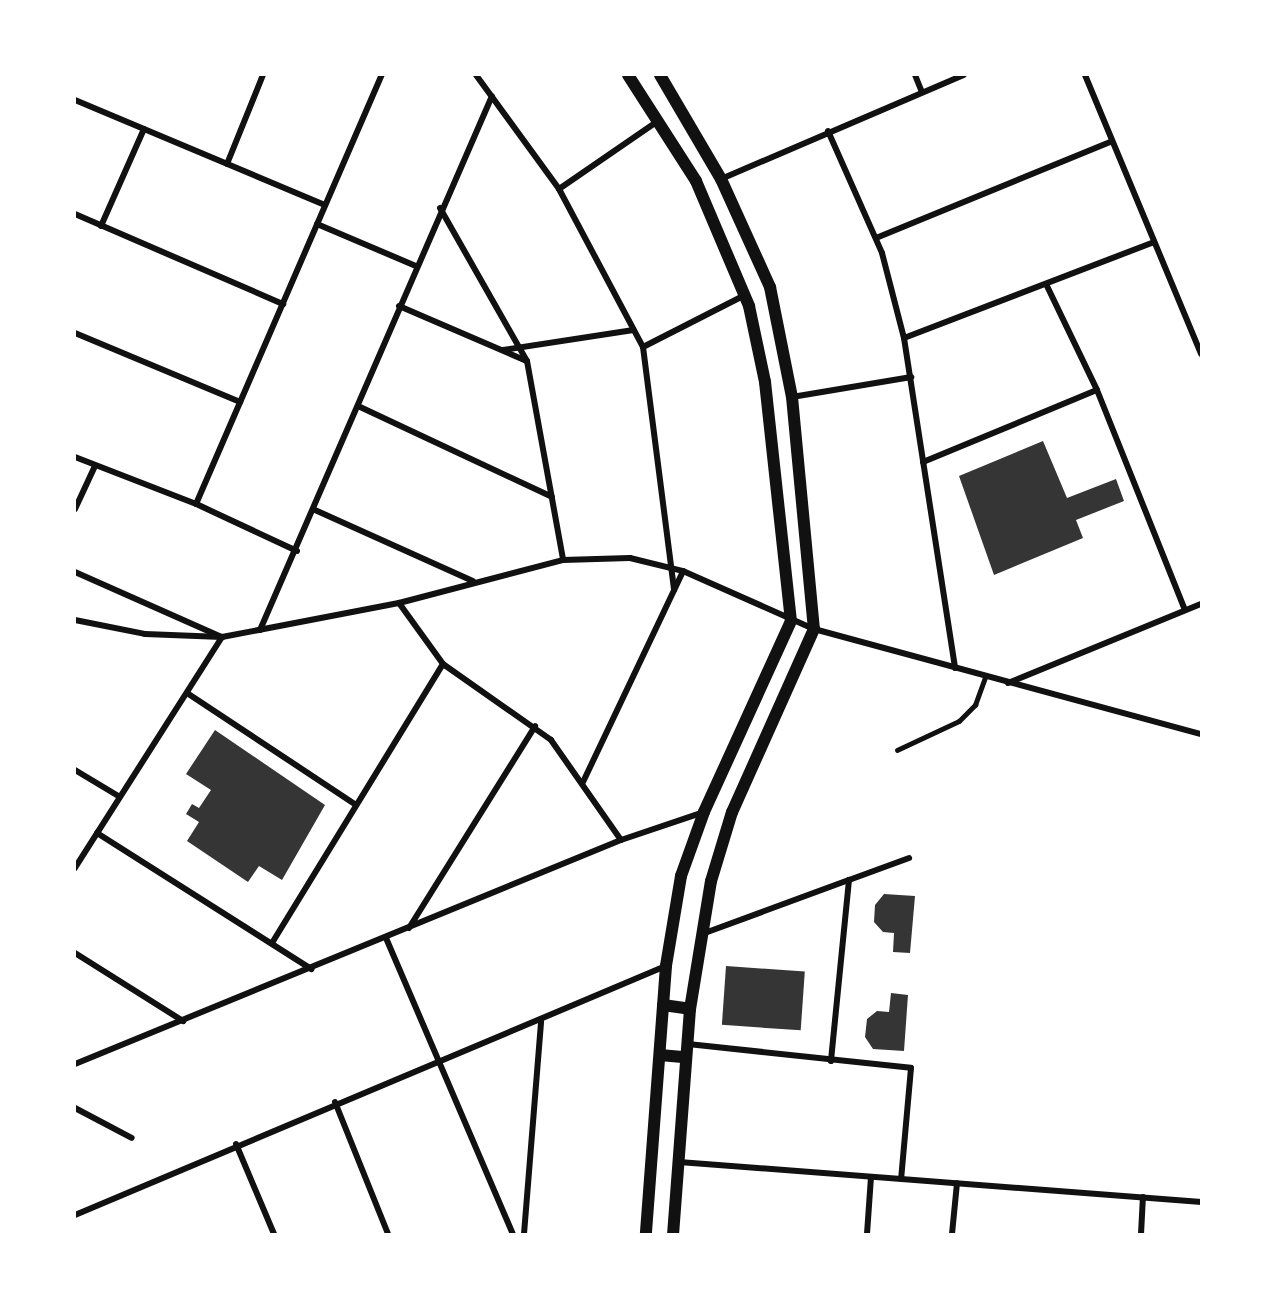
<!DOCTYPE html>
<style>
body{margin:0}
#map{position:relative;width:1276px;height:1309px;overflow:hidden;background:#fff;font-family:Signika,sans-serif}
div>[style]{position:absolute}
.building>*{inset:0;background:#353535;transform-origin:0 0}
.service>*{height:4.5px;margin:-2.25px;padding:0 2.25px;transform-origin:2.25px;border-radius:2.25px;background:#111}
.minor>*{height:6px;margin:-3px;padding:0 3px;transform-origin:3px;border-radius:3px;background:#111}
.secondary>*{height:12px;margin:-6px;padding:0 6px;transform-origin:6px;border-radius:6px;background:#111}
span{translate:-50% -50%;white-space:nowrap;text-align:center;line-height:1.15;-webkit-text-stroke:6px #fff;paint-order:stroke}
.frame{position:absolute;inset:0;border:76px solid #fff;pointer-events:none}
</style>
<div id="map">
<div class="building">
<div style="clip-path:polygon(1043px 441px,1067px 498px,1116px 479px,1124px 501px,1076px 520px,1083px 538px,994px 575px,959px 476px)"></div>
<div style="clip-path:polygon(215px 730px,325px 805px,282px 880px,259px 866px,248px 882px,187px 841px,199px 822px,186px 814px,192px 804px,199px 808px,211px 790px,186px 774px)"></div>
<div style="clip-path:polygon(884px 894px,915px 896px,910px 953px,893px 952px,894px 933px,883px 932px,874px 922px,875px 905px)"></div>
<div style="left:726px;top:966px;width:79px;height:59px;rotate:4deg"></div>
<div style="clip-path:polygon(891px 993px,908px 995px,904px 1051px,873px 1049px,865px 1037px,867px 1019px,877px 1011px,889px 1012px)"></div>
</div>
<div class="service">
<div style="left:897px;top:750px;width:68px;rotate:-25.1deg"></div>
<div style="left:959px;top:721px;width:23px;rotate:-45deg"></div>
<div style="left:975px;top:705px;width:30px;rotate:-70deg"></div>
</div>
<div class="minor">
<div style="left:476px;top:75px;width:141px;rotate:53.9deg"></div>
<div style="left:559px;top:189px;width:179px;rotate:62deg"></div>
<div style="left:643px;top:347px;width:245px;rotate:82.7deg"></div>
<div style="left:915px;top:75px;width:18px;rotate:68deg"></div>
<div style="left:1085px;top:75px;width:302px;rotate:67.4deg"></div>
<div style="left:75px;top:100px;width:271px;rotate:22.8deg"></div>
<div style="left:828px;top:131px;width:133px;rotate:66.1deg"></div>
<div style="left:882px;top:253px;width:88px;rotate:75.5deg"></div>
<div style="left:904px;top:338px;width:334px;rotate:81.2deg"></div>
<div style="left:227px;top:164px;width:96px;rotate:-68deg"></div>
<div style="left:721px;top:179px;width:264px;rotate:-23.2deg"></div>
<div style="left:559px;top:189px;width:120px;rotate:-34.5deg"></div>
<div style="left:440px;top:208px;width:176px;rotate:60.4deg"></div>
<div style="left:527px;top:361px;width:202px;rotate:79.7deg"></div>
<div style="left:75px;top:214px;width:227px;rotate:23.4deg"></div>
<div style="left:317px;top:224px;width:108px;rotate:23deg"></div>
<div style="left:101px;top:226px;width:106px;rotate:-66.1deg"></div>
<div style="left:876px;top:238px;width:255px;rotate:-22.3deg"></div>
<div style="left:1047px;top:286px;width:115px;rotate:64.3deg"></div>
<div style="left:1097px;top:390px;width:237px;rotate:68.2deg"></div>
<div style="left:399px;top:306px;width:139px;rotate:23.3deg"></div>
<div style="left:75px;top:333px;width:179px;rotate:22.7deg"></div>
<div style="left:904px;top:338px;width:268px;rotate:-21deg"></div>
<div style="left:643px;top:347px;width:114px;rotate:-27deg"></div>
<div style="left:503px;top:350px;width:132px;rotate:-8.7deg"></div>
<div style="left:792px;top:397px;width:121px;rotate:-9.5deg"></div>
<div style="left:358px;top:406px;width:214px;rotate:25.1deg"></div>
<div style="left:75px;top:457px;width:130px;rotate:21.2deg"></div>
<div style="left:923px;top:462px;width:188px;rotate:-22.5deg"></div>
<div style="left:75px;top:509px;width:47px;rotate:-65.1deg"></div>
<div style="left:315px;top:510px;width:173px;rotate:24.2deg"></div>
<div style="left:297px;top:551px;width:111px;rotate:-155deg"></div>
<div style="left:196px;top:504px;width:468px;rotate:-66.6deg"></div>
<div style="left:75px;top:572px;width:161px;rotate:23.9deg"></div>
<div style="left:222px;top:637px;width:274px;rotate:122.5deg"></div>
<div style="left:399px;top:603px;width:75px;rotate:54.2deg"></div>
<div style="left:443px;top:664px;width:132px;rotate:35.1deg"></div>
<div style="left:551px;top:740px;width:122px;rotate:55deg"></div>
<div style="left:75px;top:620px;width:71px;rotate:11.3deg"></div>
<div style="left:145px;top:634px;width:77px;rotate:2.2deg"></div>
<div style="left:222px;top:637px;width:180px;rotate:-10.9deg"></div>
<div style="left:399px;top:603px;width:170px;rotate:-14.7deg"></div>
<div style="left:563px;top:560px;width:67px;rotate:-1.7deg"></div>
<div style="left:630px;top:558px;width:55px;rotate:13.8deg"></div>
<div style="left:683px;top:571px;width:143px;rotate:23.9deg"></div>
<div style="left:814px;top:629px;width:401px;rotate:15.2deg"></div>
<div style="left:260px;top:630px;width:582px;rotate:-66.52deg"></div>
<div style="left:1008px;top:683px;width:209px;rotate:-22.3deg"></div>
<div style="left:187px;top:693px;width:201px;rotate:33.5deg"></div>
<div style="left:75px;top:770px;width:52px;rotate:31deg"></div>
<div style="left:583px;top:782px;width:233px;rotate:-64.6deg"></div>
<div style="left:97px;top:833px;width:254px;rotate:32.4deg"></div>
<div style="left:849px;top:880px;width:64px;rotate:-20.1deg"></div>
<div style="left:409px;top:928px;width:238px;rotate:-58deg"></div>
<div style="left:702px;top:934px;width:157px;rotate:-20.2deg"></div>
<div style="left:849px;top:880px;width:182px;rotate:95.7deg"></div>
<div style="left:386px;top:938px;width:322px;rotate:66.8deg"></div>
<div style="left:272px;top:943px;width:327px;rotate:-58.5deg"></div>
<div style="left:75px;top:953px;width:128px;rotate:32.2deg"></div>
<div style="left:688px;top:1044px;width:224px;rotate:6.1deg"></div>
<div style="left:911px;top:1068px;width:111px;rotate:95.1deg"></div>
<div style="left:75px;top:1064px;width:590px;rotate:-22.31deg"></div>
<div style="left:621px;top:840px;width:88px;rotate:-18.6deg"></div>
<div style="left:335px;top:1102px;width:142px;rotate:68.1deg"></div>
<div style="left:75px;top:1108px;width:64px;rotate:27.8deg"></div>
<div style="left:236px;top:1144px;width:98px;rotate:67.1deg"></div>
<div style="left:679px;top:1162px;width:524px;rotate:4.38deg"></div>
<div style="left:75px;top:1215px;width:641px;rotate:-22.85deg"></div>
<div style="left:524px;top:1234px;width:213px;rotate:-85.4deg"></div>
<div style="left:867px;top:1234px;width:57px;rotate:-86deg"></div>
<div style="left:952px;top:1234px;width:51px;rotate:-84.4deg"></div>
<div style="left:1141px;top:1234px;width:37px;rotate:-87deg"></div>
</div>
<div class="secondary">
<div style="left:628px;top:75px;width:126px;rotate:57.3deg"></div>
<div style="left:696px;top:181px;width:136px;rotate:67deg"></div>
<div style="left:749px;top:306px;width:78px;rotate:78.1deg"></div>
<div style="left:765px;top:382px;width:240px;rotate:83.8deg"></div>
<div style="left:791px;top:621px;width:210px;rotate:114.5deg"></div>
<div style="left:704px;top:812px;width:68px;rotate:109.8deg"></div>
<div style="left:681px;top:876px;width:91px;rotate:99.5deg"></div>
<div style="left:666px;top:966px;width:269px;rotate:94.3deg"></div>
<div style="left:660px;top:75px;width:121px;rotate:59.6deg"></div>
<div style="left:721px;top:179px;width:119px;rotate:65.6deg"></div>
<div style="left:770px;top:287px;width:112px;rotate:78.7deg"></div>
<div style="left:792px;top:397px;width:233px;rotate:84.6deg"></div>
<div style="left:814px;top:629px;width:201px;rotate:114.1deg"></div>
<div style="left:732px;top:812px;width:72px;rotate:106.9deg"></div>
<div style="left:711px;top:881px;width:130px;rotate:99.3deg"></div>
<div style="left:690px;top:1009px;width:226px;rotate:94.3deg"></div>
<div style="left:663px;top:1005px;width:27px;rotate:8deg"></div>
<div style="left:660px;top:1055px;width:25px;rotate:5deg"></div>
</div>
<div class="frame"></div>
</div>
